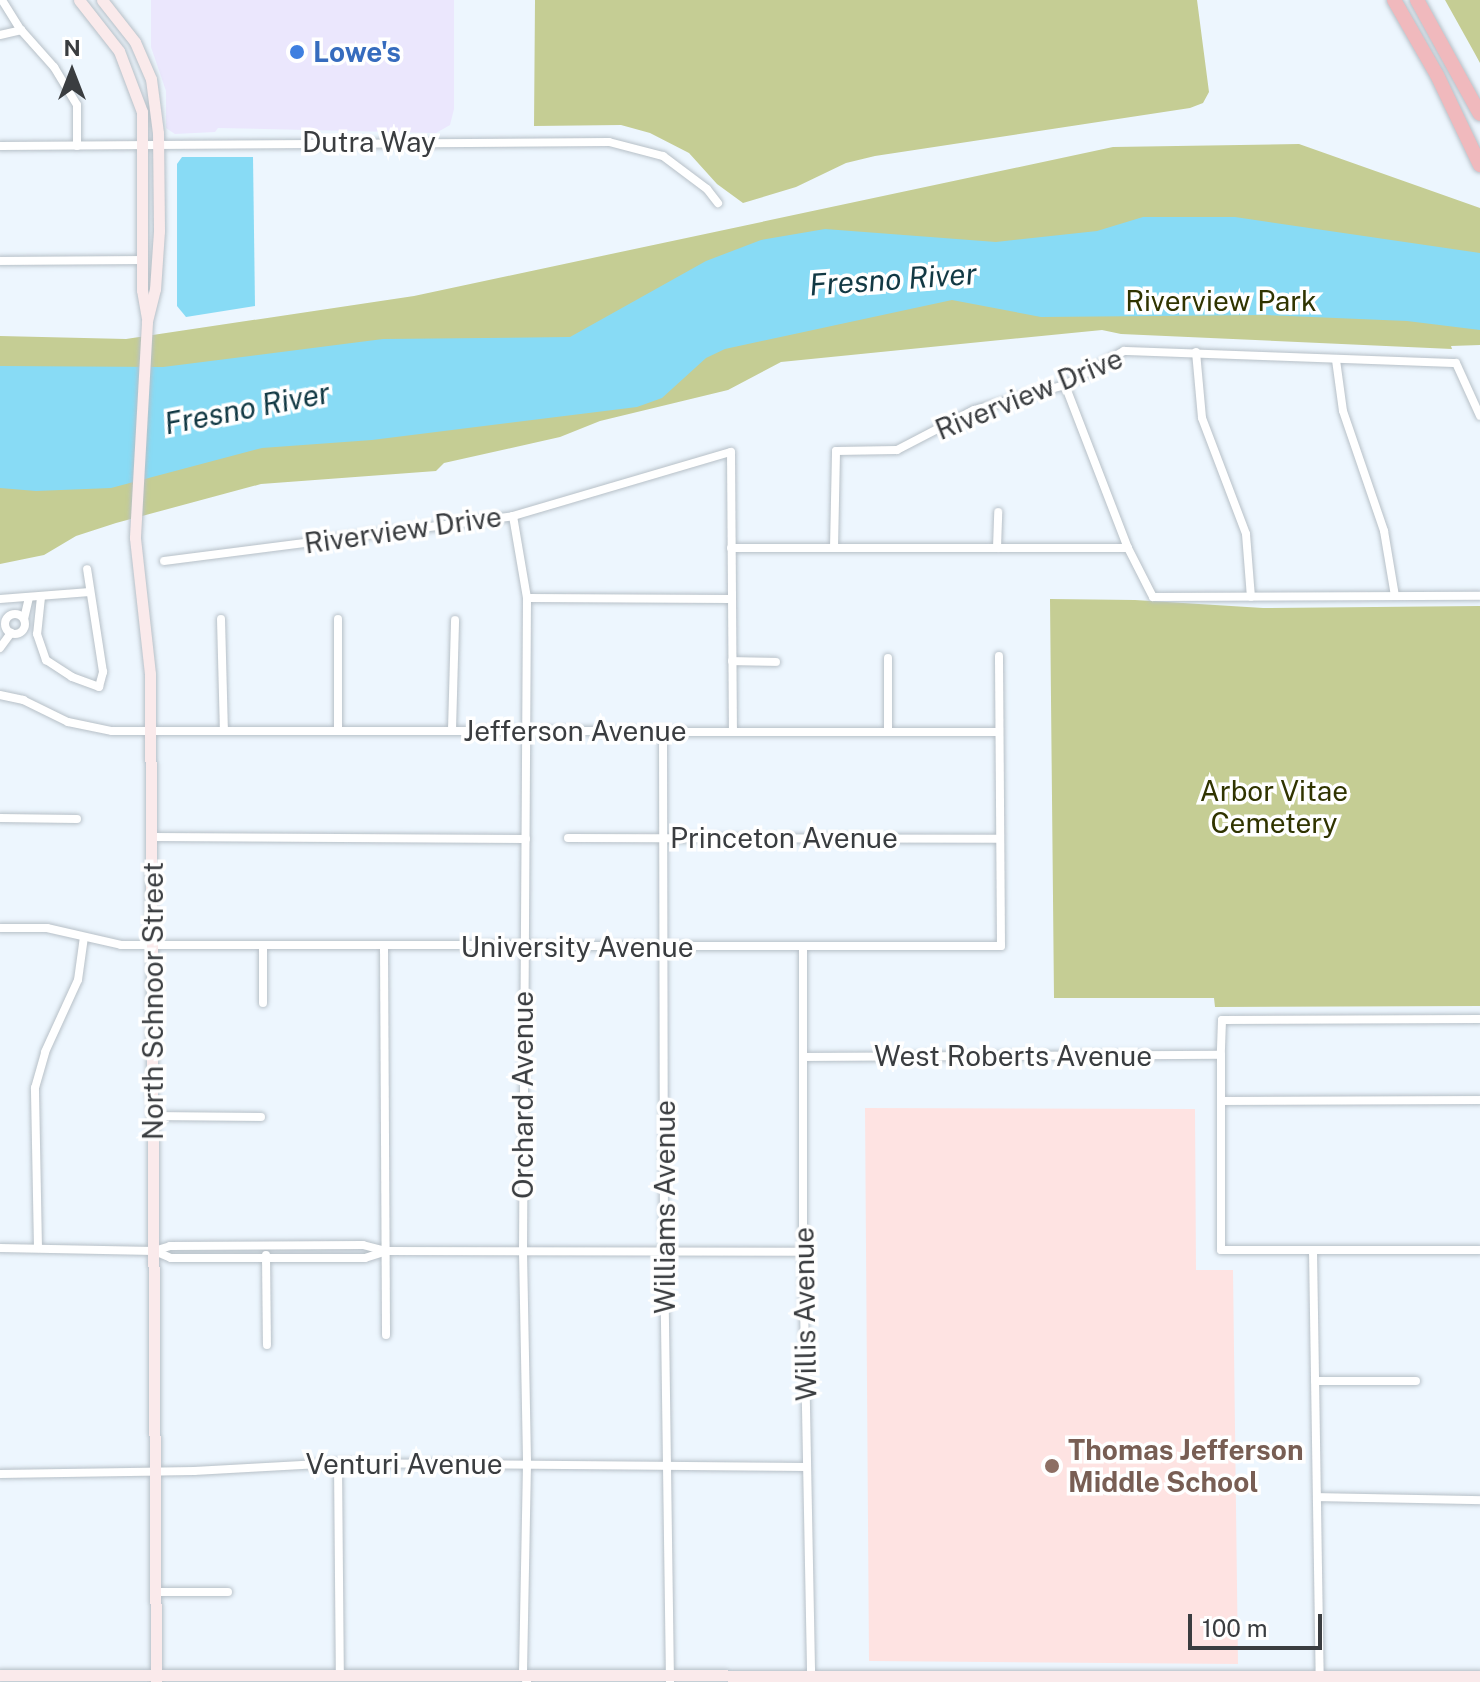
<!DOCTYPE html>
<style>
body{margin:0}
#map{position:relative;width:1480px;height:1682px;overflow:hidden;background:#edf6fe;font-family:"Public Sans",sans-serif}
div>[style]{position:absolute}
.commercial>*{inset:0;background:#ebe7fd}
.education>*{inset:0;background:#fee3e2}
.green>*{inset:0;background:#c5cd94}
.water>*{inset:0;background:#88dbf5}
.roads{filter:drop-shadow(0 0 2px #b7c0c7) drop-shadow(0 0 2px #b7c0c7)}
.street>*{height:8px;margin:-4px;padding:0 4px;transform-origin:4px;border-radius:4px;background:#fff}
.street>.ring{margin:-4px;padding:0;box-sizing:content-box;background:none;border:8px solid #fff;border-radius:50%}
.secondary>*{height:11px;margin:-5.5px;padding:0 5.5px;transform-origin:5.5px;border-radius:5.5px;background:#faeaeb}
.highway>*{height:14px;margin:-7px;padding:0 7px;transform-origin:7px;border-radius:7px;background:#f0b9bd}
.dots>*{width:22px;height:22px;translate:-50% -50%;box-sizing:border-box;border:4px solid #fff;border-radius:50%}
span{translate:-50% -50%;white-space:nowrap;text-align:center;line-height:1.15;-webkit-text-stroke:7px #fff;paint-order:stroke}
.shop-label{font-size:28px;color:#366cbe;font-weight:700}
.left{translate:0 -50%;text-align:left}
.street-label{font-size:28px;color:#3a3d40}
.park-label{font-size:28px;color:#303400}
.education-label{font-size:28px;color:#785e54;font-weight:700}
.water-label{font-size:30px;color:#123944;font-style:italic}
.north{position:absolute;left:32px;top:32px;width:80px;height:80px;-webkit-text-stroke:6px #fff;paint-order:stroke;rotate:0deg;font-size:22px;font-weight:700;line-height:32px;text-align:center;color:#3a3d40}
.north::after{content:'';display:block;margin:auto;width:28px;height:36px;background:#3a3d40;clip-path:polygon(50% 0,100% 100%,50% 72%,0 100%)}
.scale{position:absolute;left:1188px;top:1614px;width:134px;height:36px;box-sizing:border-box;border:4px solid #3a3d40;border-top:0;padding-left:10px;font-size:24px;line-height:28px;white-space:nowrap;color:#3a3d40;-webkit-text-stroke:6px #fff;paint-order:stroke}
</style>
<div id="map">
<div class="commercial">
<div style="clip-path:polygon(151px 0,454px 0,454px 109px,450px 125px,436px 133px,218px 128px,215px 132px,175px 134px,166px 128px,166px 91px,151px 47px)"></div>
</div>
<div class="education">
<div style="clip-path:polygon(865px 1108px,1195px 1109px,1196px 1270px,1233px 1270px,1238px 1664px,869px 1661px)"></div>
</div>
<div class="green">
<div style="clip-path:polygon(535px 0,1197px 0,1209px 92px,1203px 103px,1190px 108px,875px 156px,846px 163px,796px 187px,743px 203px,717px 184px,689px 153px,650px 133px,621px 125px,534px 126px)"></div>
<div style="clip-path:polygon(1445px 0,1480px 0,1480px 63px,1474px 52px)"></div>
<div style="clip-path:polygon(1299px 144px,1480px 208px,1480px 345px,1451px 346px,1452px 349px,1121px 334px,1102px 330px,781px 362px,728px 390px,600px 421px,560px 437px,444px 463px,436px 471px,261px 484px,116px 523px,76px 536px,44px 555px,0 564px,0 336px,126px 339px,414px 296px,1113px 147px)"></div>
<div style="clip-path:polygon(1050px 599px,1135px 600px,1263px 608px,1480px 606px,1480px 1006px,1215px 1007px,1214px 998px,1054px 998px)"></div>
</div>
<div class="water">
<div style="clip-path:polygon(182px 157px,253px 157px,255px 306px,186px 317px,177px 306px,177px 164px)"></div>
<div style="clip-path:polygon(1143px 217px,1235px 217px,1480px 253px,1480px 330px,1407px 321px,1267px 315px,1041px 317px,952px 300px,725px 349px,706px 358px,662px 398px,637px 407px,372px 440px,262px 448px,111px 488px,36px 491px,0 488px,0 366px,163px 367px,383px 339px,570px 337px,706px 261px,761px 240px,825px 229px,996px 242px,1097px 231px)"></div>
</div>
<div class="roads">
<div class="street">
<div style="left:2px;top:0;width:36px;rotate:58deg"></div>
<div style="left:21px;top:30px;width:50px;rotate:48.3deg"></div>
<div style="left:54px;top:67px;width:44px;rotate:58.8deg"></div>
<div style="left:77px;top:105px;width:41px;rotate:90deg"></div>
<div style="left:0;top:35px;width:22px;rotate:-13deg"></div>
<div style="left:0;top:146px;width:609px;rotate:-0.38deg"></div>
<div style="left:609px;top:142px;width:56px;rotate:14.5deg"></div>
<div style="left:663px;top:156px;width:55px;rotate:36.9deg"></div>
<div style="left:707px;top:189px;width:18px;rotate:52deg"></div>
<div style="left:0;top:261px;width:142px;rotate:-0.4deg"></div>
<div style="left:1196px;top:352px;width:66px;rotate:84.8deg"></div>
<div style="left:1202px;top:418px;width:124px;rotate:69.2deg"></div>
<div style="left:1246px;top:534px;width:63px;rotate:85.5deg"></div>
<div style="left:1336px;top:360px;width:51px;rotate:82.2deg"></div>
<div style="left:1343px;top:411px;width:127px;rotate:71.1deg"></div>
<div style="left:1384px;top:531px;width:66px;rotate:80.4deg"></div>
<div style="left:1065px;top:385px;width:175px;rotate:68.9deg"></div>
<div style="left:1128px;top:548px;width:55px;rotate:63deg"></div>
<div style="left:1153px;top:597px;width:327px;rotate:-0.2deg"></div>
<div style="left:513px;top:516px;width:83px;rotate:80.3deg"></div>
<div style="left:527px;top:598px;width:654px;rotate:90.35deg"></div>
<div style="left:523px;top:1252px;width:212px;rotate:88.9deg"></div>
<div style="left:527px;top:1464px;width:211px;rotate:91.1deg"></div>
<div style="left:523px;top:1675px;width:8px;rotate:60deg"></div>
<div style="left:731px;top:548px;width:397px"></div>
<div style="left:834px;top:548px;width:97px;rotate:-88.8deg"></div>
<div style="left:836px;top:451px;width:61px;rotate:-0.9deg"></div>
<div style="left:897px;top:450px;width:87px;rotate:-27.5deg"></div>
<div style="left:974px;top:410px;width:94px;rotate:-15.4deg"></div>
<div style="left:1065px;top:385px;width:68px;rotate:-30deg"></div>
<div style="left:1124px;top:351px;width:332px;rotate:2.1deg"></div>
<div style="left:1456px;top:363px;width:58px;rotate:65.6deg"></div>
<div style="left:997px;top:548px;width:36px;rotate:-88deg"></div>
<div style="left:164px;top:561px;width:352px;rotate:-7.3deg"></div>
<div style="left:513px;top:516px;width:227px;rotate:-16.4deg"></div>
<div style="left:731px;top:452px;width:279px;rotate:89.6deg"></div>
<div style="left:41px;top:597px;width:37px;rotate:96deg"></div>
<div style="left:37px;top:634px;width:28px;rotate:71deg"></div>
<div style="left:46px;top:660px;width:31px;rotate:33deg"></div>
<div style="left:72px;top:677px;width:29px;rotate:20deg"></div>
<div style="left:99px;top:687px;width:16px;rotate:-75deg"></div>
<div style="left:103px;top:672px;width:104px;rotate:-98.8deg"></div>
<div style="left:527px;top:598px;width:205px;rotate:0.3deg"></div>
<div style="left:0;top:599px;width:90px;rotate:-4.4deg"></div>
<div class="ring" style="left:5px;top:614px;width:12px;height:12px"></div>
<div style="left:24px;top:619px;width:22px;rotate:-77deg"></div>
<div style="left:221px;top:619px;width:111px;rotate:88.5deg"></div>
<div style="left:0;top:648px;width:19px;rotate:-54deg"></div>
<div style="left:888px;top:658px;width:74px;rotate:90deg"></div>
<div style="left:732px;top:661px;width:44px;rotate:1.3deg"></div>
<div style="left:0;top:695px;width:24px;rotate:12deg"></div>
<div style="left:23px;top:700px;width:50px;rotate:26.1deg"></div>
<div style="left:68px;top:722px;width:45px;rotate:11.6deg"></div>
<div style="left:112px;top:731px;width:887px;rotate:0.06deg"></div>
<div style="left:338px;top:730px;width:111px;rotate:-90deg"></div>
<div style="left:452px;top:730px;width:110px;rotate:-88.4deg"></div>
<div style="left:663px;top:731px;width:521px;rotate:89.89deg"></div>
<div style="left:664px;top:1252px;width:430px;rotate:89.2deg"></div>
<div style="left:0;top:818px;width:77px;rotate:0.7deg"></div>
<div style="left:152px;top:837px;width:374px;rotate:0.3deg"></div>
<div style="left:568px;top:838px;width:432px;rotate:0.1deg"></div>
<div style="left:0;top:928px;width:47px"></div>
<div style="left:47px;top:928px;width:76px;rotate:12.9deg"></div>
<div style="left:121px;top:945px;width:880px;rotate:0.07deg"></div>
<div style="left:1001px;top:946px;width:290px;rotate:-90.4deg"></div>
<div style="left:263px;top:945px;width:58px;rotate:90deg"></div>
<div style="left:803px;top:946px;width:306px;rotate:90deg"></div>
<div style="left:803px;top:1252px;width:430px;rotate:88.9deg"></div>
<div style="left:384px;top:947px;width:388px;rotate:89.7deg"></div>
<div style="left:1480px;top:1019px;width:258px;rotate:179.8deg"></div>
<div style="left:1222px;top:1020px;width:35px;rotate:92deg"></div>
<div style="left:1221px;top:1055px;width:195px;rotate:90deg"></div>
<div style="left:1221px;top:1250px;width:259px"></div>
<div style="left:804px;top:1057px;width:417px;rotate:-0.3deg"></div>
<div style="left:1222px;top:1101px;width:258px;rotate:-0.2deg"></div>
<div style="left:153px;top:1116px;width:108px;rotate:0.5deg"></div>
<div style="left:0;top:1248px;width:154px;rotate:1.1deg"></div>
<div style="left:154px;top:1251px;width:17px;rotate:-17deg"></div>
<div style="left:170px;top:1246px;width:193px;rotate:-0.3deg"></div>
<div style="left:363px;top:1245px;width:24px;rotate:15deg"></div>
<div style="left:386px;top:1251px;width:417px;rotate:0.1deg"></div>
<div style="left:38px;top:1248px;width:160px;rotate:-91.1deg"></div>
<div style="left:35px;top:1088px;width:37px;rotate:-74deg"></div>
<div style="left:45px;top:1052px;width:79px;rotate:-65.4deg"></div>
<div style="left:78px;top:980px;width:43px;rotate:-82.1deg"></div>
<div style="left:1313px;top:1250px;width:432px;rotate:89.1deg"></div>
<div style="left:155px;top:1251px;width:17px;rotate:24deg"></div>
<div style="left:171px;top:1258px;width:194px"></div>
<div style="left:365px;top:1258px;width:19px;rotate:-18deg"></div>
<div style="left:266px;top:1255px;width:90px;rotate:89.4deg"></div>
<div style="left:1315px;top:1381px;width:101px"></div>
<div style="left:338px;top:1463px;width:212px;rotate:89.5deg"></div>
<div style="left:0;top:1474px;width:194px;rotate:-0.9deg"></div>
<div style="left:194px;top:1471px;width:144px;rotate:-3.2deg"></div>
<div style="left:338px;top:1463px;width:469px;rotate:0.5deg"></div>
<div style="left:1317px;top:1497px;width:163px;rotate:1.1deg"></div>
<div style="left:155px;top:1592px;width:73px"></div>
</div>
<div class="secondary">
<div style="left:79px;top:0;width:65px;rotate:51.9deg"></div>
<div style="left:119px;top:51px;width:65px;rotate:69.3deg"></div>
<div style="left:142px;top:112px;width:178px;rotate:90deg"></div>
<div style="left:142px;top:290px;width:28px;rotate:80deg"></div>
<div style="left:102px;top:0;width:53px;rotate:51.8deg"></div>
<div style="left:135px;top:42px;width:40px;rotate:66.6deg"></div>
<div style="left:151px;top:79px;width:54px;rotate:82.6deg"></div>
<div style="left:158px;top:133px;width:98px;rotate:89.4deg"></div>
<div style="left:159px;top:231px;width:58px;rotate:93.9deg"></div>
<div style="left:155px;top:289px;width:34px;rotate:104deg"></div>
<div style="left:147px;top:322px;width:216px;rotate:93.2deg"></div>
<div style="left:135px;top:538px;width:137px;rotate:83.7deg"></div>
<div style="left:150px;top:674px;width:1008px;rotate:89.66deg"></div>
<div style="left:0;top:1675px;width:1480px;rotate:0.04deg"></div>
</div>
<div class="highway">
<div style="left:1394px;top:0;width:86px;rotate:60.2deg"></div>
<div style="left:1437px;top:75px;width:100px;rotate:64.5deg"></div>
<div style="left:1417px;top:0;width:130px;rotate:61.1deg"></div>
</div>
</div>
<div class="dots">
<div style="left:297px;top:52px;background:#3f7fe0"></div>
<div style="left:1052px;top:1466px;background:#8d6e63"></div>
</div>
<div class="shop-label">
<span class="left" style="left:313px;top:52px">Lowe's</span>
</div>
<div class="street-label">
<span style="left:369px;top:142px">Dutra Way</span>
<span style="left:1029px;top:394px;rotate:-22deg">Riverview Drive</span>
<span style="left:403px;top:530px;rotate:-8deg">Riverview Drive</span>
<span style="left:575px;top:731px">Jefferson Avenue</span>
<span style="left:784px;top:838px">Princeton Avenue</span>
<span style="left:577px;top:947px">University Avenue</span>
<span style="left:153px;top:1001px;rotate:-90deg">North Schnoor Street</span>
<span style="left:1013px;top:1056px">West Roberts Avenue</span>
<span style="left:523px;top:1095px;rotate:-90deg">Orchard Avenue</span>
<span style="left:665px;top:1207px;rotate:-90deg">Williams Avenue</span>
<span style="left:805px;top:1314px;rotate:-91deg">Willis Avenue</span>
<span style="left:404px;top:1464px">Venturi Avenue</span>
</div>
<div class="park-label">
<span style="left:1221px;top:301px">Riverview Park</span>
<span style="left:1274px;top:807px">Arbor Vitae<br>Cemetery</span>
</div>
<div class="education-label">
<span class="left" style="left:1068px;top:1466px">Thomas Jefferson<br>Middle School</span>
</div>
<div class="water-label">
<span style="left:893px;top:279px;rotate:-4deg">Fresno River</span>
<span style="left:247px;top:408px;rotate:-11deg">Fresno River</span>
</div>
<div class="north">N</div>
<div class="scale">100 m</div>
</div>
